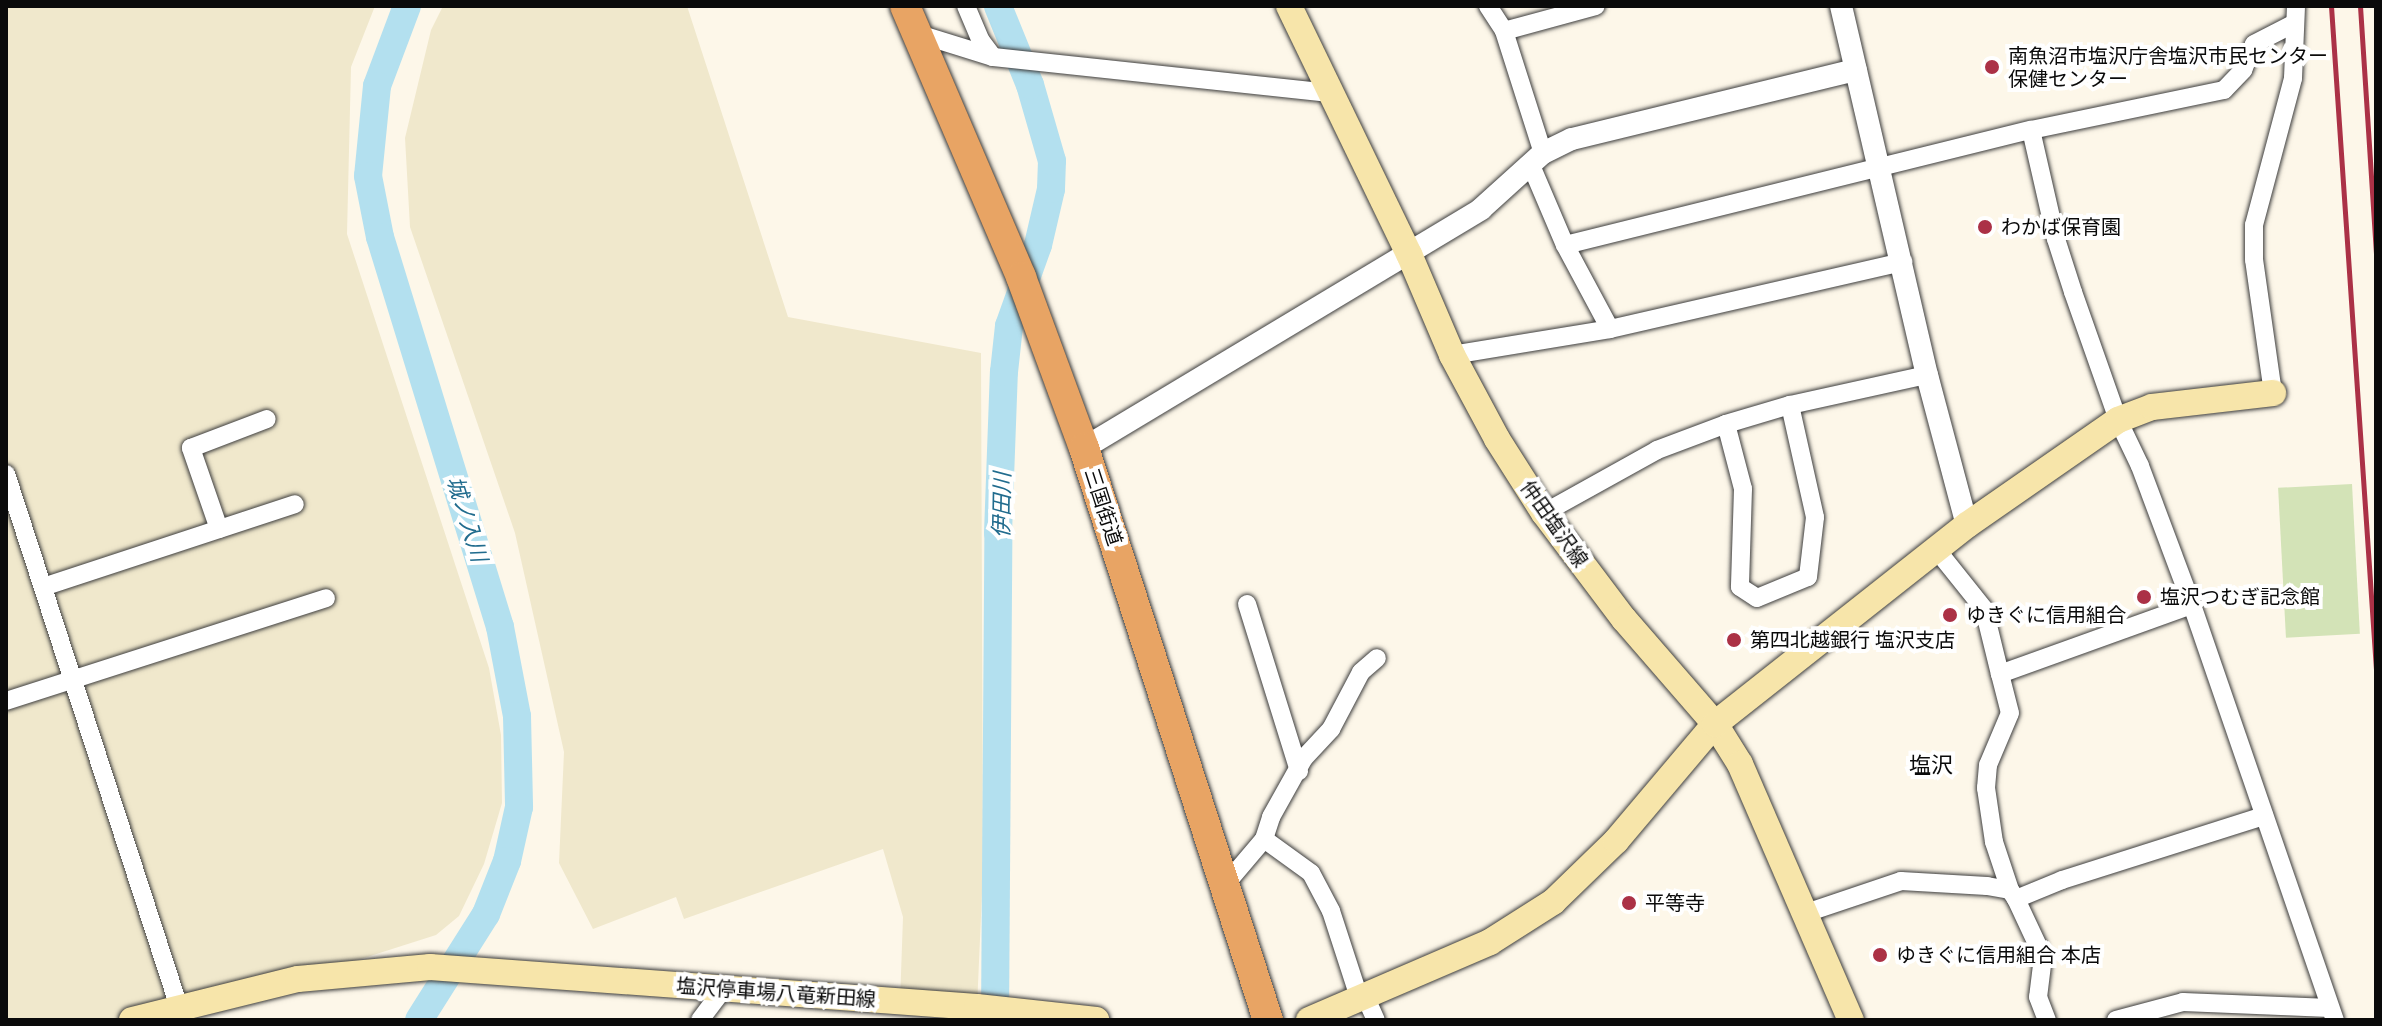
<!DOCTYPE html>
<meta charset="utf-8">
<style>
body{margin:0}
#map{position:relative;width:2382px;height:1026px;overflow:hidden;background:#fdf7e9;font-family:"Roboto Serif","Noto Sans JP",serif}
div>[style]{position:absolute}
.farmland>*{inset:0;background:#f0e8cc}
.green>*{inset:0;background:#d3e3b7;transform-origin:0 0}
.river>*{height:28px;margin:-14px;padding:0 14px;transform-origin:14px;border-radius:14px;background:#b3e0ef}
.roads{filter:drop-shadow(0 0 2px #3d3d3d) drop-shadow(0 0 2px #3d3d3d)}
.minor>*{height:18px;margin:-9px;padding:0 9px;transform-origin:9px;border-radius:9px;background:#fff}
.tertiary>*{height:22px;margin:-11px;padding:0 11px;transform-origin:11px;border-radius:11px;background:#fff}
.secondary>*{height:26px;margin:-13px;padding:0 13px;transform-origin:13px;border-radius:13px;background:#f7e5aa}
.trunk>*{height:30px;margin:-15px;padding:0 15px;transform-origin:15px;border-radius:15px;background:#e8a464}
.rail>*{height:5px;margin:-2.5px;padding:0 2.5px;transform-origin:2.5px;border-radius:2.5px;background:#ab3146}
.dots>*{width:22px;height:22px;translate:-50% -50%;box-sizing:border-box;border:4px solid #fff;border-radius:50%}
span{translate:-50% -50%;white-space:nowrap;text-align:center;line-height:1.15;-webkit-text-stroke:8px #fff;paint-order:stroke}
.poi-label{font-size:20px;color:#0a0a0a}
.left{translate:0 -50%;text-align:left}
.street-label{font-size:20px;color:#0a0a0a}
.water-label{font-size:22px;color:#216c8e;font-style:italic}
.neighbourhood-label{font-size:22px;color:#0a0a0a}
.frame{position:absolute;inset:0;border:8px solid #0a0a0a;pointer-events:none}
</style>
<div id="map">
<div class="farmland">
<div style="clip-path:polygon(6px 6px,375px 6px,351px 67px,347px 234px,489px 668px,501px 735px,502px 803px,484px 864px,459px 916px,436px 935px,298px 979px,132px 1020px,6px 1020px)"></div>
<div style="clip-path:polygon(443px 6px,687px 6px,788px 317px,981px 353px,983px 871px,977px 1007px,900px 1002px,903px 917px,883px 849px,684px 919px,676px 897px,593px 929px,559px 863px,564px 752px,515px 533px,410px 227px,405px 138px,431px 30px)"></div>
</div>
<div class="green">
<div style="left:2352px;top:484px;width:150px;height:74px;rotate:87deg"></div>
</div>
<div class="river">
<div style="left:407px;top:6px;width:85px;rotate:110.6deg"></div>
<div style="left:377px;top:86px;width:90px;rotate:95.7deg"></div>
<div style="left:368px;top:176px;width:62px;rotate:78.9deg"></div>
<div style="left:380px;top:237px;width:408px;rotate:72.9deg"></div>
<div style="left:500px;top:627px;width:91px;rotate:79.2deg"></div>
<div style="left:517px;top:716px;width:91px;rotate:88.7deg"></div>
<div style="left:519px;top:807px;width:55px;rotate:102.5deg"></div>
<div style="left:507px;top:861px;width:57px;rotate:111.6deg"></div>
<div style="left:486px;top:914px;width:125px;rotate:122.3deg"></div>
<div style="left:995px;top:1020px;width:487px;rotate:-89.6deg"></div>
<div style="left:998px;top:533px;width:161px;rotate:-87.9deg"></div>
<div style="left:1004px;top:372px;width:46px;rotate:-83.8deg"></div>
<div style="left:1009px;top:326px;width:86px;rotate:-70.3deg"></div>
<div style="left:1038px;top:245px;width:57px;rotate:-76.9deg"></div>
<div style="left:1051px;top:189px;width:28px;rotate:-88deg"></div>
<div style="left:1052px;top:161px;width:79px;rotate:-106.1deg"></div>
<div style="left:1030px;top:85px;width:85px;rotate:-112.1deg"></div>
</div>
<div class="roads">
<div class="minor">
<div style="left:966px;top:6px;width:38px;rotate:67deg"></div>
<div style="left:981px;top:41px;width:20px;rotate:53deg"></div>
<div style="left:1488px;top:6px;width:30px;rotate:57deg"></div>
<div style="left:1504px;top:31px;width:128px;rotate:72.3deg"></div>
<div style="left:1504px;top:31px;width:95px;rotate:-15.2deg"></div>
<div style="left:919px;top:34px;width:77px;rotate:17.3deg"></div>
<div style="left:993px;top:57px;width:339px;rotate:6.1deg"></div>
<div style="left:2031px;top:130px;width:112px;rotate:77.1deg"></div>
<div style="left:2056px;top:239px;width:56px;rotate:72.2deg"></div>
<div style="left:2073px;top:292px;width:136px;rotate:70.6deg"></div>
<div style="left:2118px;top:420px;width:51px;rotate:64.4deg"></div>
<div style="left:2140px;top:466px;width:148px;rotate:69.5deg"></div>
<div style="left:2192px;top:605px;width:439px;rotate:71deg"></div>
<div style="left:1530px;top:163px;width:89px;rotate:66.9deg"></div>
<div style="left:1565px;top:245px;width:95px;rotate:61.8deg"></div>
<div style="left:1565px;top:245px;width:480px;rotate:-13.9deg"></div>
<div style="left:2031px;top:130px;width:197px;rotate:-11.7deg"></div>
<div style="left:2224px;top:90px;width:28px;rotate:-46deg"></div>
<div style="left:2243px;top:70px;width:28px;rotate:-67deg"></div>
<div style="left:2254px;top:44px;width:46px;rotate:-27.1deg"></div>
<div style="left:1452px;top:355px;width:160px;rotate:-9.3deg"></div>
<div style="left:1610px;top:329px;width:301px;rotate:-12.9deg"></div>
<div style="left:2273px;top:393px;width:134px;rotate:-98.1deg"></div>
<div style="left:2254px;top:260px;width:35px;rotate:-90deg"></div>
<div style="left:2254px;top:225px;width:152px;rotate:-75.1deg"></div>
<div style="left:2293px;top:78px;width:72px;rotate:-87.6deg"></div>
<div style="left:1726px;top:424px;width:67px;rotate:75.3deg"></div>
<div style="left:1743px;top:489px;width:98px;rotate:91.8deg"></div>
<div style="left:1740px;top:587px;width:20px;rotate:33deg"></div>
<div style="left:1757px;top:598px;width:55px;rotate:-22.4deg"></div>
<div style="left:1808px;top:577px;width:60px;rotate:-83.3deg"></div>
<div style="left:1815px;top:517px;width:115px;rotate:-102.6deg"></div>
<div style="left:6px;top:474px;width:560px;rotate:72.02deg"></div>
<div style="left:1544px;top:513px;width:129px;rotate:-29.1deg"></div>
<div style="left:1657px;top:450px;width:74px;rotate:-20.6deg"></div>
<div style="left:1726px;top:424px;width:67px;rotate:-16.5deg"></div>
<div style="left:1790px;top:405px;width:140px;rotate:-12.4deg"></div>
<div style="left:219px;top:529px;width:86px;rotate:-109.1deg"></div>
<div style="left:191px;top:448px;width:81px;rotate:-20.9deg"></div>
<div style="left:1936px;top:549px;width:77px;rotate:51.3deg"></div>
<div style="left:1984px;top:609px;width:67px;rotate:76.2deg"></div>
<div style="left:43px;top:587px;width:265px;rotate:-18.2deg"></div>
<div style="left:1247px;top:604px;width:175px;rotate:72.7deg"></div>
<div style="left:6px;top:701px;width:336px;rotate:-17.8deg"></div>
<div style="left:1264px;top:839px;width:58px;rotate:35.9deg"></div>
<div style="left:1311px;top:873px;width:43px;rotate:62.2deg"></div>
<div style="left:1331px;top:911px;width:94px;rotate:72deg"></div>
<div style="left:1225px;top:885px;width:60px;rotate:-49.7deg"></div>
<div style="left:1264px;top:839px;width:23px;rotate:-72deg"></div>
<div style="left:1271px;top:817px;width:68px;rotate:-60.8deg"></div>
<div style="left:1304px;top:758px;width:40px;rotate:-47deg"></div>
<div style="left:1331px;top:729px;width:64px;rotate:-62.2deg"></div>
<div style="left:1361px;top:672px;width:21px;rotate:-41deg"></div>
<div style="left:2010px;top:890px;width:51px;rotate:-108.4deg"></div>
<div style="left:1994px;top:842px;width:55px;rotate:-98.4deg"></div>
<div style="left:1986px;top:788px;width:23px;rotate:-85deg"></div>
<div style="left:1988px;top:765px;width:56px;rotate:-67.1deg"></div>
<div style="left:2010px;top:713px;width:40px;rotate:-104.4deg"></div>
<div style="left:2000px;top:674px;width:204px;rotate:-19.8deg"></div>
<div style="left:2016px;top:899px;width:52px;rotate:64.9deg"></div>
<div style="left:2038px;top:946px;width:19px;rotate:78deg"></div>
<div style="left:2042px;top:965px;width:32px;rotate:97deg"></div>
<div style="left:2038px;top:997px;width:25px;rotate:69deg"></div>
<div style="left:1806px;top:913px;width:100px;rotate:-18.6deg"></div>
<div style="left:1901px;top:881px;width:86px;rotate:3.3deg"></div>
<div style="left:1987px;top:886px;width:23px;rotate:10deg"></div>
<div style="left:2010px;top:890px;width:11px;rotate:56deg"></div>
<div style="left:2016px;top:899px;width:50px;rotate:-22.4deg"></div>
<div style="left:2062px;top:880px;width:212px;rotate:-17.6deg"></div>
<div style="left:1366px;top:998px;width:24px;rotate:66deg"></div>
<div style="left:700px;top:1020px;width:38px;rotate:-53deg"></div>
<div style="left:2116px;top:1020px;width:69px;rotate:-15deg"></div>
<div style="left:2183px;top:1002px;width:147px;rotate:2.3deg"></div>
</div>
<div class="tertiary">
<div style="left:1841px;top:6px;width:379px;rotate:76.9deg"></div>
<div style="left:1927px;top:375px;width:155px;rotate:75.1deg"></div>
<div style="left:1084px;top:448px;width:463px;rotate:-31deg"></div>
<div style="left:1481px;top:209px;width:84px;rotate:-42.1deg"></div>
<div style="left:1543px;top:153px;width:32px;rotate:-26deg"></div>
<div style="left:1572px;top:139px;width:292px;rotate:-13.7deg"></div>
</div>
<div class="secondary">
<div style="left:1289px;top:6px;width:276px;rotate:64.2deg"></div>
<div style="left:1409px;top:254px;width:110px;rotate:66.9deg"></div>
<div style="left:1452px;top:355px;width:95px;rotate:61.8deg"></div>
<div style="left:1497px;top:439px;width:88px;rotate:57.6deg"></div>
<div style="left:1544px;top:513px;width:133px;rotate:53deg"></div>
<div style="left:1624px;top:619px;width:139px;rotate:49.1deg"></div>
<div style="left:1715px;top:724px;width:47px;rotate:58deg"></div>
<div style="left:1740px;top:764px;width:279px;rotate:66.6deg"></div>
<div style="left:132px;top:1020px;width:171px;rotate:-13.9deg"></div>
<div style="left:298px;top:979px;width:133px;rotate:-5.2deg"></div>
<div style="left:430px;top:967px;width:548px;rotate:4.18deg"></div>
<div style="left:977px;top:1007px;width:120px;rotate:6.2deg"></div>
<div style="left:1309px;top:1020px;width:197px;rotate:-23.3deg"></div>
<div style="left:1490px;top:942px;width:75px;rotate:-32.4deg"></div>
<div style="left:1553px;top:902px;width:88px;rotate:-44.1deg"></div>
<div style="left:1616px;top:841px;width:153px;rotate:-49.8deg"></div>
<div style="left:1715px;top:724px;width:321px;rotate:-38.3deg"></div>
<div style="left:1967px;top:525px;width:184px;rotate:-34.8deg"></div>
<div style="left:2118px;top:420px;width:36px;rotate:-21deg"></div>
<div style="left:2152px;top:407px;width:122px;rotate:-6.6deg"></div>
</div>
<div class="trunk">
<div style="left:905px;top:6px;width:295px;rotate:66.8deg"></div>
<div style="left:1021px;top:277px;width:182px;rotate:69.8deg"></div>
<div style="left:1084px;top:448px;width:601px;rotate:72.17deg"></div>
</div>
</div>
<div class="rail">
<div style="left:2331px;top:6px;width:665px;rotate:86.12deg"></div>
<div style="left:2360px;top:6px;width:250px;rotate:86.3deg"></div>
</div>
<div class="dots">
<div style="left:1992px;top:67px;background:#ab3146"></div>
<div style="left:1985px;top:227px;background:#ab3146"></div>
<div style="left:2144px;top:597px;background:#ab3146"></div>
<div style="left:1950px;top:615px;background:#ab3146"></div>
<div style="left:1734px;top:640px;background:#ab3146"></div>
<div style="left:1629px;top:903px;background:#ab3146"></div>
<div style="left:1880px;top:955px;background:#ab3146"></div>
</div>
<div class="poi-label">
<span class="left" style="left:2008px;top:68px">南魚沼市塩沢庁舎塩沢市民センター<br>保健センター</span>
<span class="left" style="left:2001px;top:227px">わかば保育園</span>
<span class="left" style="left:2160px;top:597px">塩沢つむぎ記念館</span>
<span class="left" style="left:1966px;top:615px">ゆきぐに信用組合</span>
<span class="left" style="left:1750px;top:640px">第四北越銀行 塩沢支店</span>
<span class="left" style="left:1645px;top:903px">平等寺</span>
<span class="left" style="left:1896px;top:955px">ゆきぐに信用組合 本店</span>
</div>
<div class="street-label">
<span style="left:1103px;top:507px;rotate:72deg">三国街道</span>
<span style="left:1554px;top:524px;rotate:55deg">仲田塩沢線</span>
<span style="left:776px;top:993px;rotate:4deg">塩沢停車場八竜新田線</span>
</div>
<div class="water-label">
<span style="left:1002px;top:505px;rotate:-89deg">伊田川</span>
<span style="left:467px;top:519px;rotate:73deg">城ノ入川</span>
</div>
<div class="neighbourhood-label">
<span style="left:1931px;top:766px">塩沢</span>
</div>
<div class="frame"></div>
</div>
